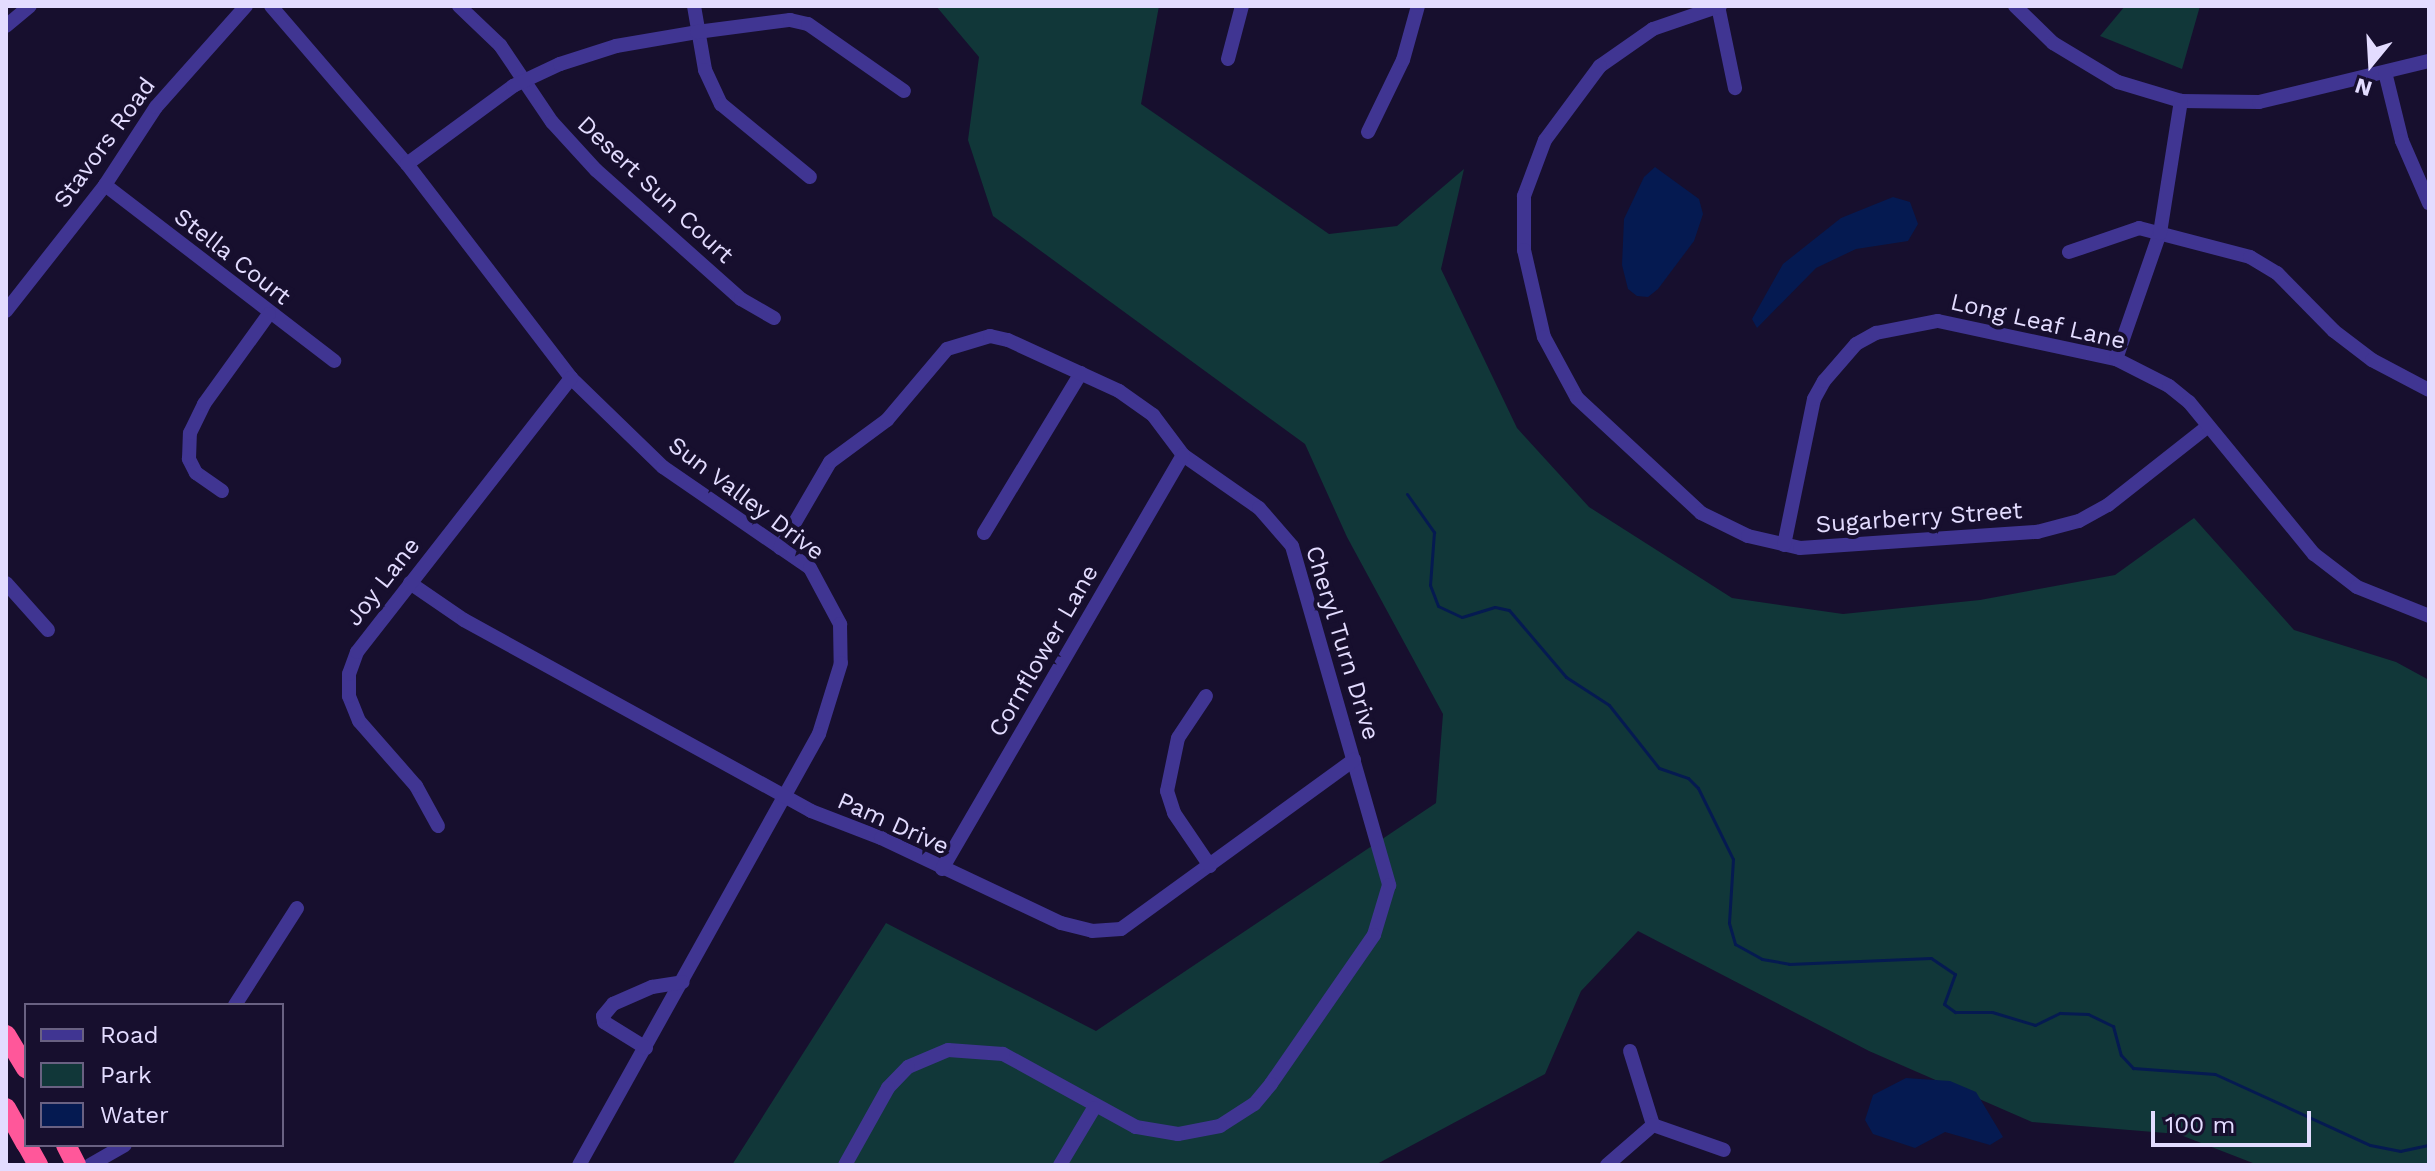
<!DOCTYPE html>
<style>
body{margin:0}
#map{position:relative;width:2435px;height:1171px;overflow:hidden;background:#170f2e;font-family:"Work Sans",sans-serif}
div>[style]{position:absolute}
.green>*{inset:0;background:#113739}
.water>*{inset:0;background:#051a51}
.stream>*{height:3px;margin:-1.5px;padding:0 1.5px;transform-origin:1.5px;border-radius:1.5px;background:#051a51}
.minor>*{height:14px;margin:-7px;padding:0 7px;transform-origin:7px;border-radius:7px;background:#403592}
.highway>*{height:20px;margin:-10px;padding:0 10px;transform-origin:10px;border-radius:10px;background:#ff579a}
span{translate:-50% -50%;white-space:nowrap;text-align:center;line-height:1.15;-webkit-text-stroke:8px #170f2e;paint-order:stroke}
.street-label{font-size:24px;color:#e3dcff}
.frame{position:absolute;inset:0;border:8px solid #e3dcff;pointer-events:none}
.legend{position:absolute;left:24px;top:1003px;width:260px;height:144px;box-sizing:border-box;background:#170f2e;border:2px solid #696182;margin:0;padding:10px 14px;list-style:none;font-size:24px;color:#e3dcff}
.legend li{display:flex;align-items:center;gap:16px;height:40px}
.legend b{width:40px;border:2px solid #696182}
.north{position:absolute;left:2331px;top:24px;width:80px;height:80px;-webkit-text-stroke:6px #170f2e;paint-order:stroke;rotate:198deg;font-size:22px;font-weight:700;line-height:32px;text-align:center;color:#e3dcff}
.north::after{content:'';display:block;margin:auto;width:28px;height:36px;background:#e3dcff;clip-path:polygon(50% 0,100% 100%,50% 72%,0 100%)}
.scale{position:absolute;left:2151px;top:1111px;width:160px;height:36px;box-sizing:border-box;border:4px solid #e3dcff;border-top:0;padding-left:10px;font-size:24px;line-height:28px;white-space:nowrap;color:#e3dcff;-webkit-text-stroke:6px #170f2e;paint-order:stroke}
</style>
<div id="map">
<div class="green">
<div style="clip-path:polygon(936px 6px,1159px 6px,1141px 104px,1329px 234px,1397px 226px,1464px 169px,1441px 269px,1517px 428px,1589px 507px,1732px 598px,1843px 614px,1980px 600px,2115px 575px,2194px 518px,2294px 630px,2396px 662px,2429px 680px,2429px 1165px,2258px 1165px,2178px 1134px,2032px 1122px,1869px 1051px,1638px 931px,1581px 991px,1545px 1074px,1375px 1165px,732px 1165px,886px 923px,1096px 1031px,1436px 803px,1443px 714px,1347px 537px,1305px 444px,993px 216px,968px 140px,979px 57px)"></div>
<div style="clip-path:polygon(2125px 6px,2200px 6px,2182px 69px,2100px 36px)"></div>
</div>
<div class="water">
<div style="clip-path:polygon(1655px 167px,1699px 199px,1703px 214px,1694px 241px,1658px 289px,1648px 297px,1637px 296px,1628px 289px,1622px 265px,1624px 219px,1644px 177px)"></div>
<div style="clip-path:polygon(1893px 197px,1910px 202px,1918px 224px,1908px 241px,1856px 249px,1816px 268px,1757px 328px,1752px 319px,1783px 264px,1841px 218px)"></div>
<div style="clip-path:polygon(1906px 1078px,1950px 1081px,1976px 1092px,2003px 1137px,1990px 1145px,1945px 1132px,1915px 1148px,1873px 1134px,1865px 1120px,1873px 1095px)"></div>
</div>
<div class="stream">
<div style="left:1407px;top:494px;width:47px;rotate:54.6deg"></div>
<div style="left:1434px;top:532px;width:53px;rotate:94.3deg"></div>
<div style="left:1430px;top:585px;width:22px;rotate:69deg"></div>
<div style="left:1438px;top:606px;width:26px;rotate:25deg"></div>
<div style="left:1462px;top:617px;width:34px;rotate:-17deg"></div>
<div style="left:1495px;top:607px;width:14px;rotate:12deg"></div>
<div style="left:1509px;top:610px;width:88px;rotate:49.6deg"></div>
<div style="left:1566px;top:677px;width:51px;rotate:33.1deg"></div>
<div style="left:1609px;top:705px;width:80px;rotate:51.6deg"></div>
<div style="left:1659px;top:768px;width:31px;rotate:19deg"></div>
<div style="left:1688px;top:778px;width:14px;rotate:45deg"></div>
<div style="left:1698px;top:788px;width:79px;rotate:63.8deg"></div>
<div style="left:1733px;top:859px;width:64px;rotate:93.6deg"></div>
<div style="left:1729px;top:923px;width:22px;rotate:74deg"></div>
<div style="left:1735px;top:944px;width:31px;rotate:29deg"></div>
<div style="left:1762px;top:959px;width:27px;rotate:10deg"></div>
<div style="left:1789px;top:964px;width:142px;rotate:-2.4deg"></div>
<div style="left:1931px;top:958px;width:29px;rotate:34deg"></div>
<div style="left:1955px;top:974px;width:32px;rotate:110deg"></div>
<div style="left:1944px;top:1004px;width:14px;rotate:36deg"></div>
<div style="left:1955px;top:1012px;width:37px"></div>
<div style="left:1992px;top:1012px;width:45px;rotate:16.8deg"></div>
<div style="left:2035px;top:1025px;width:28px;rotate:-26deg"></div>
<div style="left:2060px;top:1013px;width:28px;rotate:2deg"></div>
<div style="left:2088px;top:1014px;width:28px;rotate:26deg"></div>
<div style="left:2113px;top:1026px;width:30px;rotate:75deg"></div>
<div style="left:2121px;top:1055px;width:18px;rotate:47deg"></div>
<div style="left:2133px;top:1068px;width:82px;rotate:4.2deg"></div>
<div style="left:2215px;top:1074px;width:170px;rotate:24.6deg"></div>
<div style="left:2370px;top:1145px;width:31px;rotate:11deg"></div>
<div style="left:2400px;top:1151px;width:30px;rotate:-12deg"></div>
</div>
<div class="minor">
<div style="left:271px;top:6px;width:208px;rotate:49.3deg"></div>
<div style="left:407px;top:164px;width:270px;rotate:52.5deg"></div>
<div style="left:571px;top:378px;width:128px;rotate:44.1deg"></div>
<div style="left:663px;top:467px;width:178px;rotate:34.5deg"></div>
<div style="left:810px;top:568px;width:64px;rotate:61.8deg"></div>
<div style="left:840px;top:624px;width:39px;rotate:89deg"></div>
<div style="left:841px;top:663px;width:74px;rotate:107.2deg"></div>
<div style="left:819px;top:734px;width:493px;rotate:119.1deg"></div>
<div style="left:459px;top:6px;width:57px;rotate:43.6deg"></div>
<div style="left:500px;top:45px;width:93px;rotate:56deg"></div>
<div style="left:552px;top:122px;width:65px;rotate:47.5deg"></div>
<div style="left:596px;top:170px;width:194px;rotate:41.7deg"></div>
<div style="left:741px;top:299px;width:38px;rotate:30deg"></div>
<div style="left:694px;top:6px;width:65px;rotate:80.2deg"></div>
<div style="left:705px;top:70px;width:38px;rotate:65deg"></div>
<div style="left:721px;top:104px;width:115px;rotate:39.4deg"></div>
<div style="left:1718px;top:6px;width:84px;rotate:78.3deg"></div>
<div style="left:1720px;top:6px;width:71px;rotate:161.1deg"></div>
<div style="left:1653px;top:29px;width:65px;rotate:145.1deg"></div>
<div style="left:1600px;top:66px;width:92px;rotate:126.6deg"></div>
<div style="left:1545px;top:140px;width:60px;rotate:110.6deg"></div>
<div style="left:1524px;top:196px;width:54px;rotate:90deg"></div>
<div style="left:1524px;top:250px;width:89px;rotate:77.1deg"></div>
<div style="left:1544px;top:337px;width:69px;rotate:61.6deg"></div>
<div style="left:1577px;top:398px;width:169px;rotate:42.8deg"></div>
<div style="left:1701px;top:513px;width:52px;rotate:26.1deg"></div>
<div style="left:1748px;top:536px;width:53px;rotate:13deg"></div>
<div style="left:1800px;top:548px;width:238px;rotate:-3.9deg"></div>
<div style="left:2037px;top:532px;width:43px;rotate:-14.7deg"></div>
<div style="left:2079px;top:521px;width:33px;rotate:-29deg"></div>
<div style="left:2108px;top:505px;width:126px;rotate:-38.2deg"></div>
<div style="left:2015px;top:6px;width:53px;rotate:44.2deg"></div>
<div style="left:2053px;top:43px;width:76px;rotate:31deg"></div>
<div style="left:2118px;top:82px;width:66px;rotate:16.8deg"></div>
<div style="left:2181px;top:101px;width:78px;rotate:0.7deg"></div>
<div style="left:2259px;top:102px;width:175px;rotate:-13.6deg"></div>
<div style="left:6px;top:26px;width:31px;rotate:-40deg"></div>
<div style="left:1228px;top:59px;width:55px;rotate:-75.2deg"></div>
<div style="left:2385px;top:72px;width:71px;rotate:76.2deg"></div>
<div style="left:2402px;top:141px;width:68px;rotate:66.5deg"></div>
<div style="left:1368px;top:132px;width:80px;rotate:-64.1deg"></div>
<div style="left:1403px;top:60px;width:56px;rotate:-74.5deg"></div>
<div style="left:407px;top:164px;width:132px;rotate:-36.3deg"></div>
<div style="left:513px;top:86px;width:52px;rotate:-25.1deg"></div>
<div style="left:560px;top:64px;width:59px;rotate:-17.8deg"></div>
<div style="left:616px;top:46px;width:82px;rotate:-9.8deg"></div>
<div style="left:697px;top:32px;width:94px;rotate:-7.4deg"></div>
<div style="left:790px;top:20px;width:18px;rotate:13deg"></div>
<div style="left:808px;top:24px;width:117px;rotate:34.9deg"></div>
<div style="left:105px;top:185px;width:289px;rotate:37.5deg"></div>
<div style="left:2069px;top:252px;width:74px;rotate:-18.9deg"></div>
<div style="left:2139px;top:228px;width:115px;rotate:14.6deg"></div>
<div style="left:2250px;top:257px;width:31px;rotate:31deg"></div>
<div style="left:2277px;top:273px;width:81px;rotate:45.5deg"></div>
<div style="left:2334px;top:331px;width:48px;rotate:37.3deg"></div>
<div style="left:2372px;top:360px;width:64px;rotate:27.8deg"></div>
<div style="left:6px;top:311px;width:160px;rotate:-51.8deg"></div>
<div style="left:105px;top:185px;width:93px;rotate:-56.8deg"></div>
<div style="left:156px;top:107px;width:135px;rotate:-48.3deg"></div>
<div style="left:2116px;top:359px;width:133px;rotate:-70.8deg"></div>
<div style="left:2160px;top:233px;width:134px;rotate:-81deg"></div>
<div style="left:222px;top:491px;width:32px;rotate:-145deg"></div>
<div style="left:196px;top:473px;width:16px;rotate:-117deg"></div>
<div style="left:189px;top:459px;width:26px;rotate:-88deg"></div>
<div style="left:190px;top:433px;width:32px;rotate:-64deg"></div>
<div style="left:204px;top:404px;width:111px;rotate:-54.2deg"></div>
<div style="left:984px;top:533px;width:187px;rotate:-58.8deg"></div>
<div style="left:1784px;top:545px;width:149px;rotate:-78.4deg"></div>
<div style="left:1814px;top:399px;width:21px;rotate:-61deg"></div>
<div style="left:1824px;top:381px;width:49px;rotate:-49.1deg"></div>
<div style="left:1856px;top:344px;width:23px;rotate:-29deg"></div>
<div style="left:1876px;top:333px;width:63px;rotate:-11deg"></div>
<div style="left:1938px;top:321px;width:182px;rotate:12.1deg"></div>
<div style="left:2116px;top:359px;width:59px;rotate:27deg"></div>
<div style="left:2169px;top:386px;width:26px;rotate:39deg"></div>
<div style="left:2189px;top:402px;width:197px;rotate:50.6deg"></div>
<div style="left:2314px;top:554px;width:54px;rotate:37.5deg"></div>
<div style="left:2357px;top:587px;width:78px;rotate:21.9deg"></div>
<div style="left:780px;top:548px;width:99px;rotate:-59.8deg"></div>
<div style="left:830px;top:462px;width:71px;rotate:-36.4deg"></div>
<div style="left:887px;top:420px;width:93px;rotate:-49.8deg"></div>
<div style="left:947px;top:349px;width:45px;rotate:-16.8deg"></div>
<div style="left:990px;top:336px;width:18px;rotate:13deg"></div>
<div style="left:1008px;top:340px;width:122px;rotate:24.7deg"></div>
<div style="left:1119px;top:391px;width:42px;rotate:35.2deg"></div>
<div style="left:1153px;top:415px;width:50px;rotate:53.1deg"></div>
<div style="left:1183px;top:455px;width:93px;rotate:34.9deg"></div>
<div style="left:1259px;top:508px;width:50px;rotate:49deg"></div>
<div style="left:1292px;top:546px;width:353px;rotate:74deg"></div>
<div style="left:1389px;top:885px;width:52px;rotate:106.7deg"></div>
<div style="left:1374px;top:935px;width:181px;rotate:124.7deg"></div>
<div style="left:1271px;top:1084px;width:26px;rotate:130deg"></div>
<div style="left:1254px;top:1104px;width:40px;rotate:147.1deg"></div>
<div style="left:1220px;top:1126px;width:43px;rotate:169.2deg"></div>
<div style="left:1178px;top:1134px;width:43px;rotate:-170.5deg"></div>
<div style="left:1136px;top:1127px;width:152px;rotate:-151.2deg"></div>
<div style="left:1003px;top:1054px;width:55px;rotate:-175.8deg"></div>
<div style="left:948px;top:1050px;width:43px;rotate:157deg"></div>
<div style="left:908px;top:1067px;width:29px;rotate:134deg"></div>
<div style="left:888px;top:1088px;width:88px;rotate:119.2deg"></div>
<div style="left:6px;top:583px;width:63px;rotate:48.2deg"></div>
<div style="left:410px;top:583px;width:65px;rotate:34.4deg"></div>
<div style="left:464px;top:620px;width:396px;rotate:28.8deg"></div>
<div style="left:811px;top:811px;width:75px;rotate:21.1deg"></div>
<div style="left:881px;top:838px;width:199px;rotate:25.3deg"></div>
<div style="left:1061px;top:923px;width:32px;rotate:14deg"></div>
<div style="left:1092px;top:931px;width:29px;rotate:-4deg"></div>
<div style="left:1121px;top:929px;width:288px;rotate:-36deg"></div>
<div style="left:1206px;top:696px;width:50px;rotate:123.7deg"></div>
<div style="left:1178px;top:738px;width:54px;rotate:101.7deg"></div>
<div style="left:1167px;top:791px;width:23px;rotate:72deg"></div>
<div style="left:1174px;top:813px;width:64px;rotate:55.8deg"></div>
<div style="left:438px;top:826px;width:46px;rotate:-118.8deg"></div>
<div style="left:416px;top:786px;width:86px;rotate:-131.2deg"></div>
<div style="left:359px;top:721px;width:27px;rotate:-112deg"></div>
<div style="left:349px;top:696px;width:22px;rotate:-90deg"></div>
<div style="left:349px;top:674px;width:23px;rotate:-70deg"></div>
<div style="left:357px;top:652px;width:348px;rotate:-52deg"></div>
<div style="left:942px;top:869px;width:479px;rotate:-59.8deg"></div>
<div style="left:235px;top:1005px;width:115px;rotate:-57.4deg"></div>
<div style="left:646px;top:1048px;width:49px;rotate:-148.2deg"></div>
<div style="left:604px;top:1022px;width:6px;rotate:-99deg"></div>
<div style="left:603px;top:1016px;width:16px;rotate:-50deg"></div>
<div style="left:613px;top:1004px;width:43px;rotate:-23.6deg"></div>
<div style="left:652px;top:987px;width:31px;rotate:-9deg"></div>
<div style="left:1630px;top:1051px;width:77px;rotate:72.7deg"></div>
<div style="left:1653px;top:1125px;width:75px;rotate:19.4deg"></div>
<div style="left:90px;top:1165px;width:40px;rotate:-29.7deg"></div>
<div style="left:1060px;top:1165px;width:66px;rotate:-59.2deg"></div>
<div style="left:1607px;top:1165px;width:61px;rotate:-41deg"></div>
</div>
<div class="highway">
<div style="left:6px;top:1035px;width:39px;rotate:59deg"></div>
<div style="left:6px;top:1108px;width:41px;rotate:60.9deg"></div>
<div style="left:27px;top:1145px;width:23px;rotate:61deg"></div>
<div style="left:66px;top:1145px;width:22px;rotate:63deg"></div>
</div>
<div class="street-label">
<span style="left:105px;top:143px;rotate:-54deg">Stavors Road</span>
<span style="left:655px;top:190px;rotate:43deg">Desert Sun Court</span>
<span style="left:232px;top:257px;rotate:38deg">Stella Court</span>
<span style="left:2038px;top:322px;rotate:13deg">Long Leaf Lane</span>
<span style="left:746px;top:499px;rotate:37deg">Sun Valley Drive</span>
<span style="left:1919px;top:518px;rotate:-4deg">Sugarberry Street</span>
<span style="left:383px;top:582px;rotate:-52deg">Joy Lane</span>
<span style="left:1342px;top:643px;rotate:73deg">Cheryl Turn Drive</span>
<span style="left:1044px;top:651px;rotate:-60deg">Cornflower Lane</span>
<span style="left:893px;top:824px;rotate:24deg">Pam Drive</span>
</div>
<div class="frame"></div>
<ul class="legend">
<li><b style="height:10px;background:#403592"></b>Road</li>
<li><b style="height:22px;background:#113739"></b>Park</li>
<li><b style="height:22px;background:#051a51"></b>Water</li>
</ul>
<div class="north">N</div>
<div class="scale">100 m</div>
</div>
